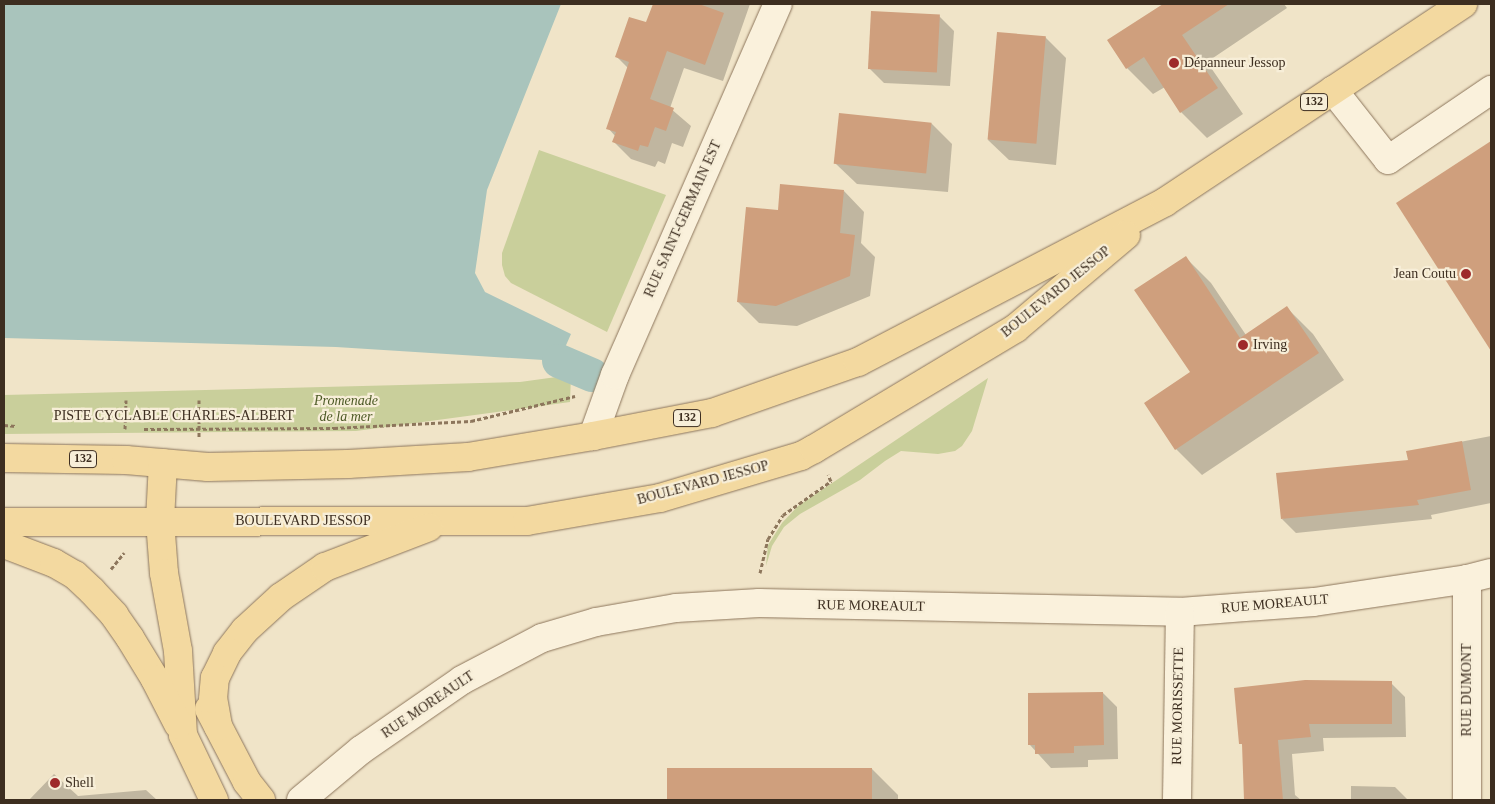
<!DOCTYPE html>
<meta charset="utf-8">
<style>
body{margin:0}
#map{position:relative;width:1495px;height:804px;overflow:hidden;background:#f0e4c8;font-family:Georgia,serif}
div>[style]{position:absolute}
.green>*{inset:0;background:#c9cf9b}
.water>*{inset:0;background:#a9c4bc}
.shadow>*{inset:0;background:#0003}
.canal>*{height:34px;margin:-17px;padding:0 17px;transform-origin:17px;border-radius:17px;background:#a9c4bc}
.building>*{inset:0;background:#cf9f7d;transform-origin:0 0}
.path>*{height:3px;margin-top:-1.5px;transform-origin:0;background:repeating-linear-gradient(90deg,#8d765c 0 4px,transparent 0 6.5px)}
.roads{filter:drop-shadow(0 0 1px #8d765c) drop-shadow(0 0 1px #8d765c)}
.minor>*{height:28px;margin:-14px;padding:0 14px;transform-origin:14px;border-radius:14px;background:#faf1dc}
.major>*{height:28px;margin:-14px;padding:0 14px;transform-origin:14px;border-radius:14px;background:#f3d9a0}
.dots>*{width:14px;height:14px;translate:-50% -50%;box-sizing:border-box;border:2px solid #f7eed8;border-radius:50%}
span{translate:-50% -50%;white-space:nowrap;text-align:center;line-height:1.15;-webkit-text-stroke:4.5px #f7eed8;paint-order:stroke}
.shield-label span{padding:1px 4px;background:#f7eed8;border:1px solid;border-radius:4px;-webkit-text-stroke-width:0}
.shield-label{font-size:12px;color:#3d2e20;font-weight:700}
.poi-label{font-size:14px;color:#3d2e20}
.left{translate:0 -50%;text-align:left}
.right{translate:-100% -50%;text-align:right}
.street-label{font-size:14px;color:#3d2e20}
.park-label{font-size:14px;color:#4d5a26;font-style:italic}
.frame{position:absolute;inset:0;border:5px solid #3d2e20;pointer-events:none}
</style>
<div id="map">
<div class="green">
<div style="clip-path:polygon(539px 150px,666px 195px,607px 332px,511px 283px,505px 276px,502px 265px,502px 253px)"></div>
<div style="clip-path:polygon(571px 375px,570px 402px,356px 431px,4px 434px,4px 395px,520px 382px)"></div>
<div style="clip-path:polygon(988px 378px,972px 431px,962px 446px,955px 451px,938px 454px,901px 451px,885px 461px,860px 480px,800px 514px,784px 527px,772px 546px,766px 566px,768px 545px,782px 523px,798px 506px)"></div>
</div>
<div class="water">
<div style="clip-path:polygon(4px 4px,561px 4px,487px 190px,475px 273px,485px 292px,571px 334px,559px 361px,336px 347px,4px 338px)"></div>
</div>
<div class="shadow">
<div style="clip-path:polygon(654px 4px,750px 4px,723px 81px,684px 68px,670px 108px,691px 126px,683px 147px,672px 143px,665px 164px,658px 161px,655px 167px,631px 159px,614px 142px,616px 137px,608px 128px,628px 68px,617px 57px,647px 24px)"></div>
<div style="clip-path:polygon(1165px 4px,1284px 4px,1287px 8px,1207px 62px,1243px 114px,1207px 138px,1181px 112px,1165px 87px,1153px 94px,1127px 68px,1109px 41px)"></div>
<div style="clip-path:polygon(939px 16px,954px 31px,950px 86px,884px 83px,869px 68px)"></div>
<div style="clip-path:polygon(1045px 37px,1066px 58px,1056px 165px,1009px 160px,988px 140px)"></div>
<div style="clip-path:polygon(931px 123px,952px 144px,948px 192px,857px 184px,836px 164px)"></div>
<div style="clip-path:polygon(1491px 143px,1491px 347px,1398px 204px)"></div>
<div style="clip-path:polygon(844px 191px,864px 212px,861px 243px,875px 257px,870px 296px,797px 326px,759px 323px,738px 302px)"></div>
<div style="clip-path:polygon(1185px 257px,1211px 283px,1246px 335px,1287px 308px,1313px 334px,1344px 380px,1202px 475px,1176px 449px,1145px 403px,1191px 373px)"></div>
<div style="clip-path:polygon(1491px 436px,1491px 503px,1431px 515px,1432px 519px,1296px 533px,1282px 519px,1410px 461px,1408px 452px)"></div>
<div style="clip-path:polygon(1391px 683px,1405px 697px,1406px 737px,1323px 738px,1324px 751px,1292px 754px,1295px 795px,1301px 800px,1246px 800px,1243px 746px,1241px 743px)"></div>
<div style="clip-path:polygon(1103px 693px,1117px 707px,1118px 759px,1088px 760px,1088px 767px,1051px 768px,1030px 745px)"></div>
<div style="clip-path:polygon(668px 769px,872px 769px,898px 795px,898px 800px,668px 800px)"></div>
<div style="clip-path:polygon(54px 774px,78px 796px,146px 790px,157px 800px,29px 800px)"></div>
<div style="clip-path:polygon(1351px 786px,1395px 787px,1408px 800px,1351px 800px)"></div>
</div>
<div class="canal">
<div style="left:559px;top:361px;width:36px;rotate:23deg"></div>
</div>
<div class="building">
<div style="clip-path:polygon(653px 4px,699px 4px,724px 13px,705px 65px,667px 51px,650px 99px,674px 108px,666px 131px,655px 127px,648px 147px,640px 145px,638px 151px,612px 142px,616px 132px,606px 129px,629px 62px,615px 57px,629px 17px,646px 22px)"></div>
<div style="clip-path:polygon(1163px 4px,1229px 4px,1182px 35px,1218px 88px,1180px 113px,1144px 57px,1126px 69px,1107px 40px)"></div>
<div style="left:871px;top:11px;width:69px;height:58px;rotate:3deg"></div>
<div style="left:997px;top:32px;width:49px;height:108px;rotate:5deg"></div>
<div style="left:839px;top:113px;width:93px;height:51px;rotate:6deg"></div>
<div style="clip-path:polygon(1491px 141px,1491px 351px,1396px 203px)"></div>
<div style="clip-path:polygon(780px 184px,844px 190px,840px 233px,855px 235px,850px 276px,776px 306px,737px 302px,746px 207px,778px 210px)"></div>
<div style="clip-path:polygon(1186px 256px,1240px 338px,1287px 306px,1319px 353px,1175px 450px,1144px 403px,1190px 372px,1134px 290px)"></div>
<div style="clip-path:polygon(1462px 441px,1471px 490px,1417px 500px,1419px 505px,1281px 519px,1276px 473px,1408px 460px,1406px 451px)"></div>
<div style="clip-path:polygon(1305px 680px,1392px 681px,1392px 724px,1309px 724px,1311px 737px,1278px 740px,1283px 800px,1244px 800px,1242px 744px,1239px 744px,1234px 688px)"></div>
<div style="clip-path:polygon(1103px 692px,1104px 745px,1074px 746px,1074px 753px,1035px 754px,1035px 745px,1028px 745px,1028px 693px)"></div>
<div style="left:667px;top:768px;width:205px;height:32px"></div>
</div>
<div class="path">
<div style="left:199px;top:400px;width:37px;rotate:90deg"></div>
<div style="left:4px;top:425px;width:12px;rotate:5deg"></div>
<div style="left:125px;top:429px;width:29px;rotate:-88deg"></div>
<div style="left:144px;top:429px;width:190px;rotate:-0.3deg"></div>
<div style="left:334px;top:428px;width:137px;rotate:-2.9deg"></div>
<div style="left:471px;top:421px;width:107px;rotate:-13.5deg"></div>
<div style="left:111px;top:569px;width:21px;rotate:-51deg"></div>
<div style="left:760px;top:573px;width:35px;rotate:-77deg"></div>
<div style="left:768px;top:539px;width:28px;rotate:-58deg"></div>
<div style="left:783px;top:515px;width:59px;rotate:-35.3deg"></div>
<div style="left:831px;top:481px;width:7px;rotate:-117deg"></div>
</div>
<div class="roads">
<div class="minor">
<div style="left:1333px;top:90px;width:89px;rotate:51.8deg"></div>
<div style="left:1388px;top:160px;width:125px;rotate:-34.2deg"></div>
<div style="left:593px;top:436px;width:65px;rotate:-70.2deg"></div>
<div style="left:615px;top:375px;width:405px;rotate:-66.3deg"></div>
<div style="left:1467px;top:579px;width:221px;rotate:90deg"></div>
<div style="left:301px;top:800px;width:78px;rotate:-39.8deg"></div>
<div style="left:361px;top:750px;width:123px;rotate:-34.7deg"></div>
<div style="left:462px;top:680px;width:90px;rotate:-27.7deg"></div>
<div style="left:542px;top:638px;width:56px;rotate:-16.5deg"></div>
<div style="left:596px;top:622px;width:81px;rotate:-9.9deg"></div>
<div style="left:676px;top:608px;width:83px;rotate:-3.4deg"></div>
<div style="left:759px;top:603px;width:421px;rotate:1.2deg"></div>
<div style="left:1180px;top:612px;width:134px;rotate:-4.3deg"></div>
<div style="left:1314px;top:602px;width:155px;rotate:-8.5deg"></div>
<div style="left:1467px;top:579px;width:25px;rotate:-14deg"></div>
<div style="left:1177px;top:800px;width:188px;rotate:-89.1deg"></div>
</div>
<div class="major">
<div style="left:4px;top:458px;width:122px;rotate:0.9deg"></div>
<div style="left:126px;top:460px;width:82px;rotate:4.9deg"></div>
<div style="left:208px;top:467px;width:140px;rotate:-1.2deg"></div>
<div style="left:348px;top:464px;width:120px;rotate:-3.3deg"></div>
<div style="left:468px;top:457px;width:127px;rotate:-9.5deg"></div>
<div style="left:593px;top:436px;width:121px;rotate:-10.9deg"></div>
<div style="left:712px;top:413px;width:155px;rotate:-19.3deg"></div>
<div style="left:858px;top:362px;width:346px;rotate:-27.5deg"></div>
<div style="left:1165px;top:202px;width:358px;rotate:-33.6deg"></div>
<div style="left:163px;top:463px;width:58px;rotate:93deg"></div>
<div style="left:160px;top:521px;width:52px;rotate:85.6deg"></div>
<div style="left:164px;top:573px;width:79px;rotate:79.8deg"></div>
<div style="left:178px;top:651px;width:84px;rotate:86.6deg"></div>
<div style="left:183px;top:735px;width:72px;rotate:64.5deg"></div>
<div style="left:4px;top:522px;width:523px;rotate:-0.11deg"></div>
<div style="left:527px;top:521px;width:135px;rotate:-9.8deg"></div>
<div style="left:660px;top:498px;width:147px;rotate:-16.6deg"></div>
<div style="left:801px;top:456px;width:15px;rotate:-28deg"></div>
<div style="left:814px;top:449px;width:235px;rotate:-30.9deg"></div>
<div style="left:1016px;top:328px;width:144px;rotate:-40.2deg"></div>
<div style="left:4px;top:544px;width:53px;rotate:20.8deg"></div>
<div style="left:54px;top:563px;width:24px;rotate:30deg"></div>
<div style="left:75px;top:575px;width:23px;rotate:43deg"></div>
<div style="left:92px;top:591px;width:33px;rotate:47deg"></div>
<div style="left:114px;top:615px;width:28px;rotate:55deg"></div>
<div style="left:130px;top:638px;width:48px;rotate:58.6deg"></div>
<div style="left:155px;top:679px;width:51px;rotate:62.9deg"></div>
<div style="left:209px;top:709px;width:82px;rotate:62.5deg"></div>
<div style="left:247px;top:782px;width:23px;rotate:52deg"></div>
<div style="left:218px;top:726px;width:27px;rotate:-100deg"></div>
<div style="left:213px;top:699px;width:21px;rotate:-85deg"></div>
<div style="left:215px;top:678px;width:28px;rotate:-64deg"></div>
<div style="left:227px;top:653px;width:29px;rotate:-52deg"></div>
<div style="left:245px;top:630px;width:49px;rotate:-42.5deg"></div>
<div style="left:281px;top:597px;width:53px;rotate:-34.3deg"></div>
<div style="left:325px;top:567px;width:111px;rotate:-21deg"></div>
</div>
</div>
<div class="dots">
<div style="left:1174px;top:63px;background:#9e2a2b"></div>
<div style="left:1466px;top:274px;background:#9e2a2b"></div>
<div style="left:1243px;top:345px;background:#9e2a2b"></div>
<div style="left:55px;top:783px;background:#9e2a2b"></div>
</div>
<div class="shield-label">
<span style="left:1314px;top:102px">132</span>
<span style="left:687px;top:418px">132</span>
<span style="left:83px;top:459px">132</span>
</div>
<div class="poi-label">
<span class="left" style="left:1184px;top:63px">Dépanneur Jessop</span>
<span class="right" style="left:1456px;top:274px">Jean Coutu</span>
<span class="left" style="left:1253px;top:345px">Irving</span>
<span class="left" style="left:65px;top:783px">Shell</span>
</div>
<div class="street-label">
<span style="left:683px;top:219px;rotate:-66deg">RUE SAINT-GERMAIN EST</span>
<span style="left:1056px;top:292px;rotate:-39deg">BOULEVARD JESSOP</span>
<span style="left:174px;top:416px">PISTE CYCLABLE CHARLES-ALBERT</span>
<span style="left:703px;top:483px;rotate:-15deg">BOULEVARD JESSOP</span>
<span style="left:303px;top:521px">BOULEVARD JESSOP</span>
<span style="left:1275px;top:604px;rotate:-5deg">RUE MOREAULT</span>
<span style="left:871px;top:606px;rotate:1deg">RUE MOREAULT</span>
<span style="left:1467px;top:690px;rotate:-90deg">RUE DUMONT</span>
<span style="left:428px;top:705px;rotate:-34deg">RUE MOREAULT</span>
<span style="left:1178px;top:706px;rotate:-89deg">RUE MORISSETTE</span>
</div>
<div class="park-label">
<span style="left:346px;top:409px">Promenade<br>de la mer</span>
</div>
<div class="frame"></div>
</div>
